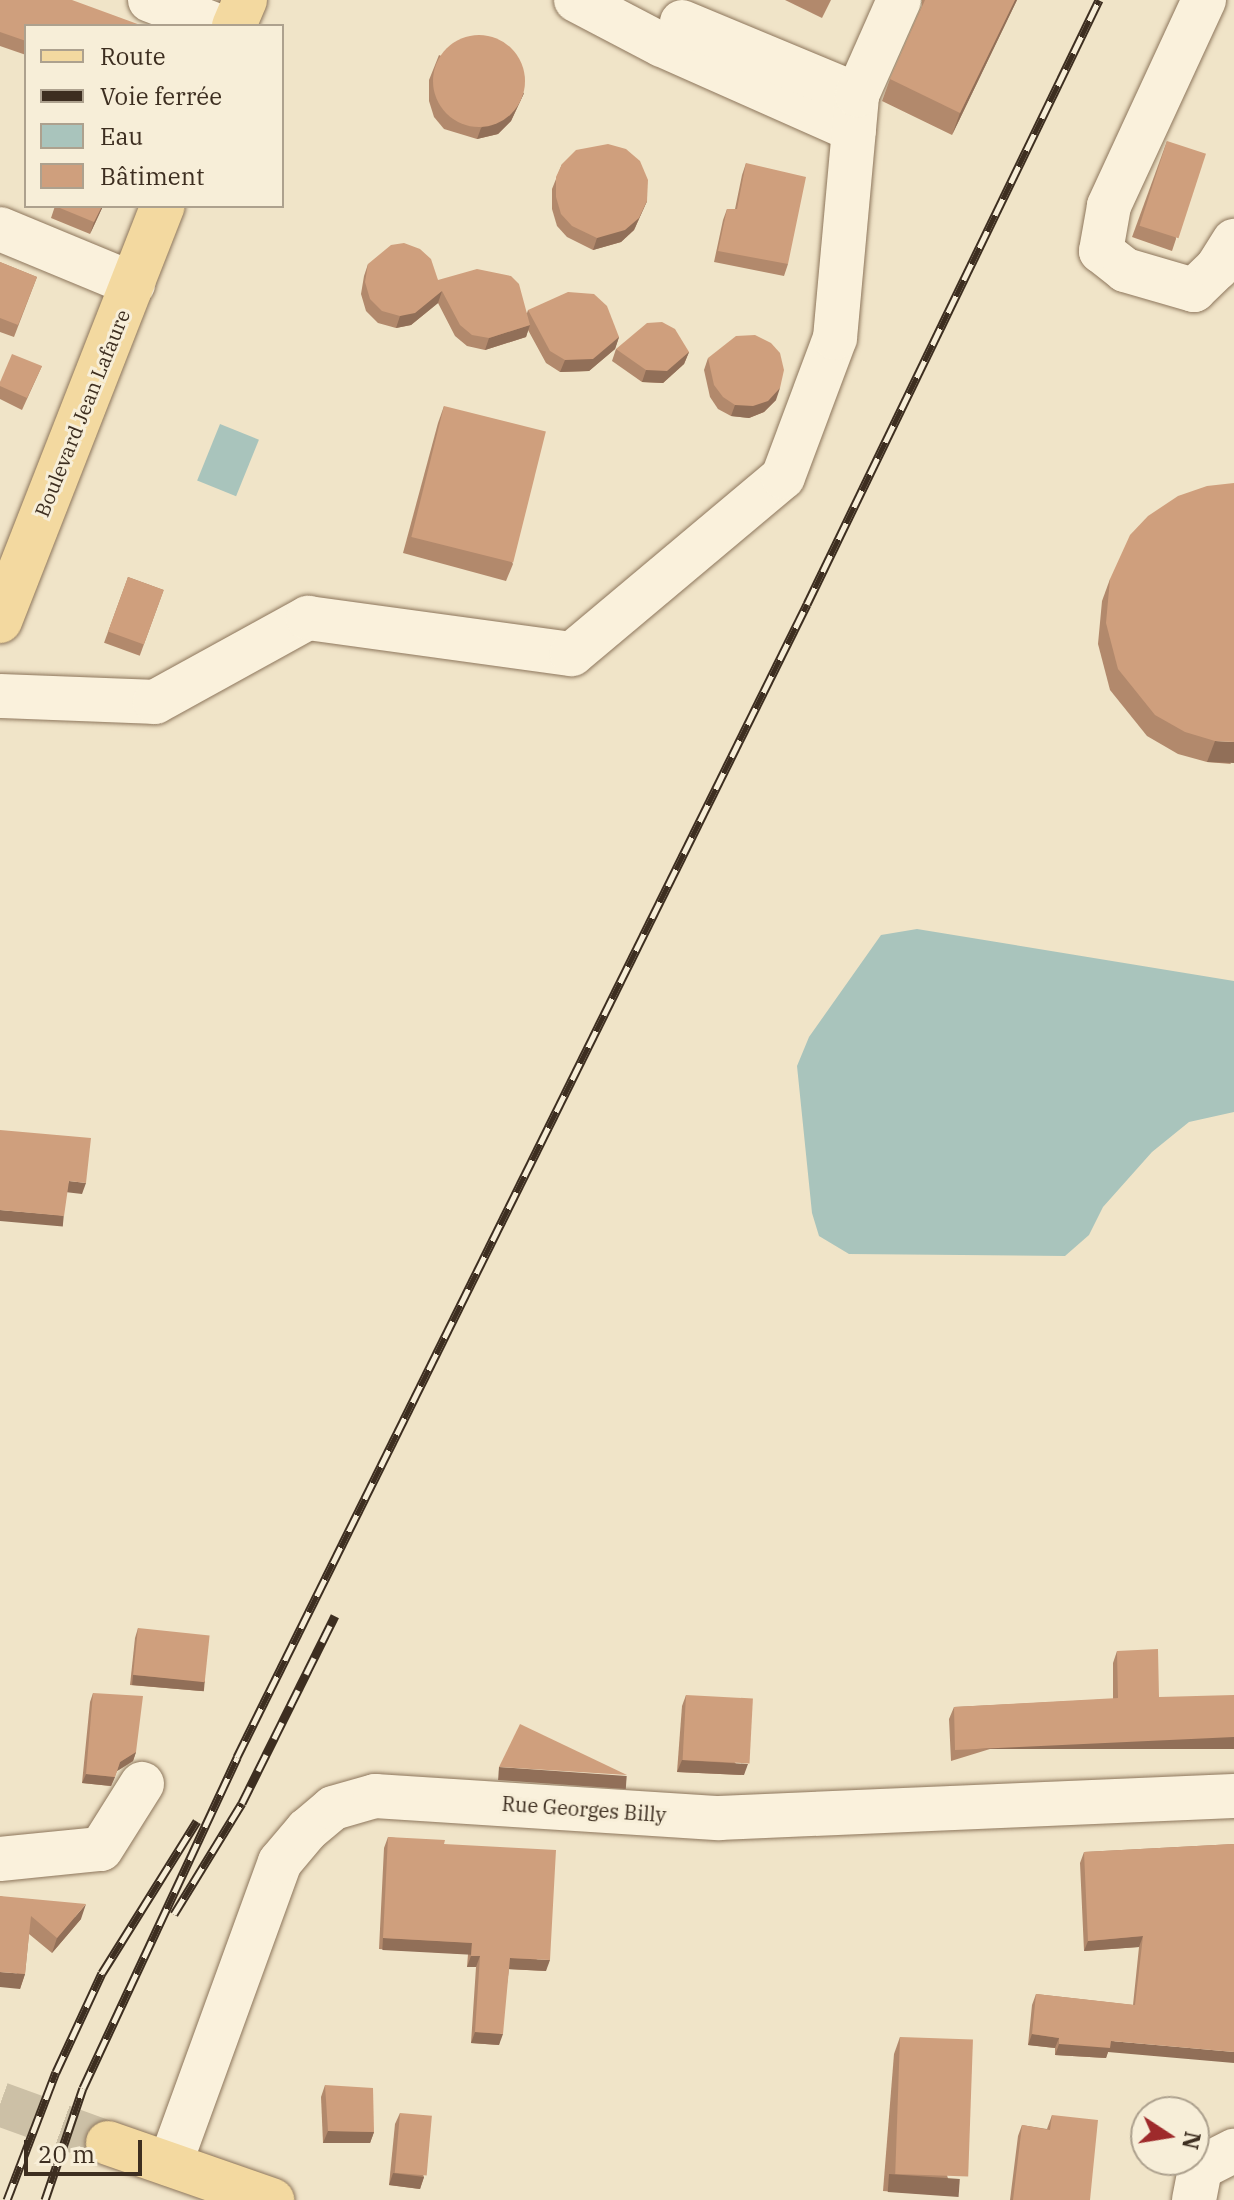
<!DOCTYPE html>
<meta charset="utf-8">
<style>
body{margin:0}
#map{position:relative;width:1234px;height:2200px;overflow:hidden;background:#f0e4c8;font-family:"IBM Plex Serif",serif}
div>[style]{position:absolute}
.water>*{inset:0;background:#a9c4bc;transform-origin:0 0}
.major-tunnel>*{height:44px;margin-top:-22px;transform-origin:0;background:repeating-linear-gradient(90deg,#ccc0a6 0 44px,transparent 0 66px)}
.roads{filter:drop-shadow(0 0 2px #8d765c) drop-shadow(0 0 2px #8d765c)}
.minor>*{height:44px;margin:-22px;padding:0 22px;transform-origin:22px;border-radius:22px;background:#faf1dc}
.major>*{height:44px;margin:-22px;padding:0 22px;transform-origin:22px;border-radius:22px;background:#f3d9a0}
.rail>*{height:9px;margin-top:-4.5px;transform-origin:0;background:repeating-linear-gradient(90deg,#f7eed8 0 18px,#3d2e20 0 36px);box-sizing:border-box;border-block:2px solid #3d2e20}
.wall>*{inset:0;background:#b2896c;transform-origin:0 0}
.shaded-wall>*{inset:0;background:#916f58;transform-origin:0 0}
.building>*{inset:0;background:#cf9f7d;transform-origin:0 0}
.round{border-radius:50%}
span{translate:-50% -50%;white-space:nowrap;text-align:center;line-height:1.15;-webkit-text-stroke:6px #f7eed8;paint-order:stroke}
.street-label{font-size:20px;color:#3d2e20}
.legend{position:absolute;left:24px;top:24px;width:260px;height:184px;box-sizing:border-box;background:#f7eed8;border:2px solid #ada18e;margin:0;padding:10px 14px;list-style:none;font-size:24px;color:#3d2e20}
.legend li{display:flex;align-items:center;gap:16px;height:40px}
.legend b{width:40px;border:2px solid #ada18e}
.north{position:absolute;left:1130px;top:2096px;width:80px;height:80px;box-sizing:border-box;background:#f7eed8;border:2px solid #ada18e;border-radius:50%;rotate:102deg;font-size:22px;font-weight:700;line-height:32px;text-align:center;color:#3d2e20}
.north::after{content:'';display:block;margin:auto;width:28px;height:36px;background:#9e2a2b;clip-path:polygon(50% 0,100% 100%,50% 72%,0 100%)}
.scale{position:absolute;left:24px;top:2140px;width:118px;height:36px;box-sizing:border-box;border:4px solid #3d2e20;border-top:0;padding-left:10px;font-size:24px;line-height:28px;white-space:nowrap;color:#3d2e20;-webkit-text-stroke:6px #f7eed8;paint-order:stroke}
</style>
<div id="map">
<div class="water">
<div style="left:220px;top:424px;width:42px;height:61px;rotate:22deg"></div>
<div style="clip-path:polygon(917px 929px,1234px 981px,1234px 1112px,1189px 1122px,1152px 1152px,1103px 1207px,1089px 1235px,1065px 1256px,849px 1254px,819px 1236px,812px 1213px,797px 1066px,809px 1037px,881px 935px)"></div>
</div>
<div class="major-tunnel">
<div style="left:0;top:2104px;width:115px;rotate:19.9deg"></div>
</div>
<div class="roads">
<div class="minor">
<div style="left:150px;top:0;width:73px;rotate:20.9deg"></div>
<div style="left:576px;top:0;width:97px;rotate:27.6deg"></div>
<div style="left:662px;top:45px;width:210px;rotate:23.9deg"></div>
<div style="left:1204px;top:0;width:227px;rotate:114.8deg"></div>
<div style="left:1109px;top:206px;width:46px;rotate:100.1deg"></div>
<div style="left:1101px;top:251px;width:31px;rotate:38deg"></div>
<div style="left:1125px;top:270px;width:72px;rotate:16.2deg"></div>
<div style="left:1194px;top:290px;width:32px;rotate:-44deg"></div>
<div style="left:1217px;top:268px;width:32px;rotate:-58deg"></div>
<div style="left:682px;top:22px;width:190px;rotate:22.6deg"></div>
<div style="left:0;top:229px;width:144px;rotate:22.5deg"></div>
<div style="left:0;top:696px;width:155px;rotate:2.2deg"></div>
<div style="left:155px;top:702px;width:175px;rotate:-28.8deg"></div>
<div style="left:308px;top:618px;width:266px;rotate:7.8deg"></div>
<div style="left:572px;top:654px;width:275px;rotate:-40deg"></div>
<div style="left:783px;top:477px;width:148px;rotate:-69.5deg"></div>
<div style="left:835px;top:338px;width:244px;rotate:-84.8deg"></div>
<div style="left:857px;top:95px;width:104px;rotate:-66.1deg"></div>
<div style="left:0;top:1859px;width:101px;rotate:-5.7deg"></div>
<div style="left:101px;top:1849px;width:77px;rotate:-57.8deg"></div>
<div style="left:170px;top:2164px;width:321px;rotate:-70deg"></div>
<div style="left:280px;top:1862px;width:42px;rotate:-49.8deg"></div>
<div style="left:307px;top:1830px;width:34px;rotate:-40deg"></div>
<div style="left:333px;top:1808px;width:44px;rotate:-15.9deg"></div>
<div style="left:375px;top:1796px;width:345px;rotate:3.7deg"></div>
<div style="left:719px;top:1818px;width:515px;rotate:-2.45deg"></div>
<div style="left:1194px;top:2200px;width:33px;rotate:-79deg"></div>
<div style="left:1200px;top:2168px;width:38px;rotate:-27deg"></div>
</div>
<div class="major">
<div style="left:234px;top:26px;width:28px;rotate:-67deg"></div>
<div style="left:0;top:621px;width:446px;rotate:-68.6deg"></div>
<div style="left:108px;top:2143px;width:174px;rotate:19.2deg"></div>
</div>
</div>
<div class="rail">
<div style="left:174px;top:1914px;width:130px;rotate:-58.5deg"></div>
<div style="left:242px;top:1803px;width:209px;rotate:-63.6deg"></div>
<div style="left:7px;top:2200px;width:137px;rotate:-69.1deg"></div>
<div style="left:56px;top:2072px;width:109px;rotate:-65.1deg"></div>
<div style="left:102px;top:1973px;width:179px;rotate:-58deg"></div>
<div style="left:45px;top:2200px;width:118px;rotate:-71.3deg"></div>
<div style="left:83px;top:2088px;width:365px;rotate:-65deg"></div>
<div style="left:237px;top:1757px;width:1286px;rotate:-63.69deg"></div>
<div style="left:807px;top:604px;width:671px;rotate:-64.2deg"></div>
</div>
<div class="wall">
<div style="clip-path:polygon(0 0,26px 26px,26px 55px,0 46px)"></div>
<div style="clip-path:polygon(785px 0,831px 0,822px 18px)"></div>
<div style="clip-path:polygon(922px 0,1017px 0,952px 135px,882px 101px,890px 79px,922px 6px)"></div>
<div style="clip-path:polygon(439px 55px,524px 93px,511px 121px,498px 134px,477px 139px,444px 129px,434px 117px,429px 101px,429px 80px)"></div>
<div style="clip-path:polygon(1167px 141px,1176px 239px,1172px 251px,1132px 237px)"></div>
<div style="clip-path:polygon(746px 163px,788px 264px,784px 276px,714px 262px,723px 220px,727px 209px,735px 209px,742px 175px)"></div>
<div style="clip-path:polygon(562px 164px,647px 201px,634px 230px,621px 242px,593px 250px,567px 237px,557px 226px,552px 209px,552px 189px)"></div>
<div style="clip-path:polygon(55px 206px,103px 206px,90px 234px,51px 218px)"></div>
<div style="clip-path:polygon(0 262px,37px 277px,14px 337px,0 332px)"></div>
<div style="clip-path:polygon(368px 264px,438px 280px,527px 313px,528px 310px,619px 337px,615px 349px,589px 371px,560px 372px,546px 363px,528px 330px,526px 337px,485px 350px,467px 346px,455px 336px,438px 303px,411px 325px,396px 328px,378px 323px,366px 311px,361px 294px,364px 276px)"></div>
<div style="clip-path:polygon(616px 349px,689px 352px,684px 364px,663px 383px,642px 382px,612px 361px)"></div>
<div style="clip-path:polygon(708px 358px,776px 400px,764px 412px,749px 418px,731px 416px,718px 409px,710px 397px,704px 370px)"></div>
<div style="clip-path:polygon(42px 366px,22px 410px,0 399px,0 382px)"></div>
<div style="clip-path:polygon(444px 406px,513px 564px,506px 581px,403px 553px,438px 423px)"></div>
<div style="left:128px;top:577px;width:38px;height:70px;rotate:20deg"></div>
<div style="clip-path:polygon(1110px 579px,1231px 764px,1207px 762px,1178px 754px,1147px 736px,1110px 690px,1098px 644px,1102px 601px)"></div>
<div style="clip-path:polygon(138px 1628px,205px 1681px,201px 1691px,130px 1685px,135px 1638px)"></div>
<div style="clip-path:polygon(1117px 1651px,1159px 1697px,951px 1761px,949px 1719px,954px 1707px,1113px 1699px,1113px 1663px)"></div>
<div style="clip-path:polygon(93px 1693px,136px 1752px,133px 1761px,117px 1771px,111px 1786px,82px 1783px,90px 1702px)"></div>
<div style="clip-path:polygon(686px 1695px,744px 1775px,677px 1772px,682px 1706px)"></div>
<div style="clip-path:polygon(388px 1837px,444px 1844px,546px 1971px,509px 1969px,499px 2045px,471px 2043px,476px 1967px,467px 1967px,468px 1954px,379px 1949px,384px 1848px)"></div>
<div style="clip-path:polygon(1234px 1844px,1108px 2052px,1106px 2058px,1055px 2055px,1055px 2048px,1028px 2045px,1032px 2005px,1036px 1994px,1133px 2005px,1139px 1947px,1084px 1951px,1080px 1863px,1084px 1852px)"></div>
<div style="clip-path:polygon(0 1896px,81px 1919px,52px 1953px,29px 1934px,25px 1974px,20px 1989px)"></div>
<div style="clip-path:polygon(900px 2037px,954px 2196px,883px 2191px,894px 2054px)"></div>
<div style="clip-path:polygon(325px 2085px,374px 2132px,370px 2143px,323px 2143px,321px 2097px)"></div>
<div style="clip-path:polygon(400px 2113px,424px 2177px,420px 2189px,389px 2185px,395px 2124px)"></div>
<div style="clip-path:polygon(1052px 2115px,1090px 2200px,1010px 2200px,1018px 2136px,1022px 2125px,1047px 2129px)"></div>
</div>
<div class="shaded-wall">
<div style="clip-path:polygon(1015px 0,1017px 0,952px 135px,960px 113px)"></div>
<div style="clip-path:polygon(524px 93px,511px 121px,498px 134px,477px 139px,481px 128px)"></div>
<div style="clip-path:polygon(647px 201px,634px 230px,621px 242px,593px 250px,597px 238px)"></div>
<div style="clip-path:polygon(102px 206px,103px 206px,90px 234px,94px 222px)"></div>
<div style="clip-path:polygon(442px 291px,438px 303px,411px 325px,396px 328px,400px 316px)"></div>
<div style="clip-path:polygon(530px 325px,526px 337px,485px 350px,489px 338px)"></div>
<div style="clip-path:polygon(619px 337px,615px 349px,589px 371px,560px 372px,565px 360px)"></div>
<div style="clip-path:polygon(689px 352px,684px 364px,663px 383px,642px 382px,646px 370px)"></div>
<div style="clip-path:polygon(780px 388px,776px 400px,764px 412px,749px 418px,731px 416px,735px 405px)"></div>
<div style="clip-path:polygon(1215px 741px,1234px 742px,1234px 763px,1207px 762px)"></div>
<div style="clip-path:polygon(69px 1181px,86px 1183px,82px 1194px,65px 1192px)"></div>
<div style="left:0;top:1210px;width:64px;height:11px;rotate:5deg"></div>
<div style="left:133px;top:1675px;width:72px;height:10px;rotate:5deg"></div>
<div style="left:1234px;top:1737px;width:12px;height:279px;rotate:90deg"></div>
<div style="clip-path:polygon(136px 1752px,133px 1761px,117px 1771px,120px 1762px)"></div>
<div style="clip-path:polygon(682px 1760px,748px 1764px,744px 1775px,677px 1772px)"></div>
<div style="left:499px;top:1767px;width:128px;height:13px;rotate:4deg"></div>
<div style="clip-path:polygon(86px 1774px,115px 1777px,111px 1786px,82px 1783px)"></div>
<div style="clip-path:polygon(86px 1904px,81px 1919px,52px 1953px,57px 1938px)"></div>
<div style="clip-path:polygon(1143px 1936px,1139px 1947px,1084px 1951px,1088px 1941px)"></div>
<div style="left:383px;top:1938px;width:89px;height:12px;rotate:3deg"></div>
<div style="clip-path:polygon(471px 1956px,480px 1956px,476px 1967px,467px 1967px)"></div>
<div style="clip-path:polygon(510px 1958px,550px 1960px,546px 1971px,506px 1969px)"></div>
<div style="clip-path:polygon(0 1972px,25px 1974px,20px 1989px,0 1987px)"></div>
<div style="clip-path:polygon(475px 2032px,503px 2034px,499px 2045px,471px 2043px)"></div>
<div style="clip-path:polygon(1032px 2034px,1059px 2038px,1055px 2048px,1028px 2045px)"></div>
<div style="clip-path:polygon(1111px 2041px,1234px 2052px,1234px 2063px,1108px 2052px,1106px 2058px,1055px 2055px,1059px 2044px)"></div>
<div style="clip-path:polygon(328px 2131px,374px 2132px,370px 2143px,323px 2143px)"></div>
<div style="clip-path:polygon(393px 2173px,424px 2177px,420px 2189px,389px 2185px)"></div>
<div style="left:889px;top:2174px;width:71px;height:18px;rotate:4deg"></div>
</div>
<div class="building">
<div style="clip-path:polygon(0 0,72px 0,143px 26px,26px 26px,26px 41px,0 32px)"></div>
<div style="clip-path:polygon(925px 0,1015px 0,960px 113px,890px 79px)"></div>
<div class="round" style="left:433px;top:35px;width:92px;height:92px"></div>
<div style="left:1167px;top:141px;width:41px;height:89px;rotate:18deg"></div>
<div style="clip-path:polygon(608px 144px,626px 149px,640px 161px,648px 180px,647px 201px,639px 218px,625px 230px,597px 238px,572px 226px,561px 214px,556px 197px,556px 177px,562px 164px,576px 150px)"></div>
<div style="clip-path:polygon(746px 163px,806px 177px,788px 264px,718px 251px,727px 209px,737px 209px)"></div>
<div style="clip-path:polygon(55px 206px,102px 206px,94px 222px)"></div>
<div style="clip-path:polygon(404px 243px,420px 249px,431px 259px,438px 280px,477px 269px,511px 276px,519px 284px,530px 325px,489px 338px,472px 335px,460px 325px,442px 291px,415px 313px,400px 316px,382px 311px,370px 299px,365px 282px,368px 264px,391px 245px)"></div>
<div style="clip-path:polygon(0 262px,37px 277px,18px 325px,0 318px)"></div>
<div style="clip-path:polygon(568px 292px,594px 294px,607px 306px,619px 337px,593px 359px,565px 360px,550px 351px,528px 310px)"></div>
<div style="clip-path:polygon(662px 322px,675px 329px,689px 352px,667px 371px,646px 370px,616px 349px,647px 323px)"></div>
<div style="clip-path:polygon(755px 335px,771px 343px,780px 353px,784px 370px,780px 388px,768px 401px,753px 406px,735px 405px,723px 397px,714px 385px,708px 358px,736px 336px)"></div>
<div style="clip-path:polygon(12px 354px,42px 366px,27px 398px,0 386px,0 382px)"></div>
<div style="left:444px;top:406px;width:105px;height:135px;rotate:14deg"></div>
<div style="clip-path:polygon(1234px 483px,1234px 742px,1215px 741px,1185px 732px,1155px 715px,1118px 669px,1106px 623px,1110px 579px,1130px 535px,1148px 516px,1178px 496px,1207px 486px)"></div>
<div style="left:128px;top:577px;width:38px;height:58px;rotate:20deg"></div>
<div style="clip-path:polygon(0 1130px,91px 1138px,86px 1183px,69px 1181px,64px 1216px,0 1210px)"></div>
<div style="left:138px;top:1628px;width:72px;height:47px;rotate:6deg"></div>
<div style="clip-path:polygon(1158px 1649px,1159px 1697px,1234px 1695px,1234px 1737px,955px 1750px,954px 1707px,1118px 1698px,1117px 1651px)"></div>
<div style="clip-path:polygon(93px 1693px,143px 1696px,136px 1752px,120px 1762px,115px 1777px,86px 1774px)"></div>
<div style="left:686px;top:1695px;width:67px;height:65px;rotate:3deg"></div>
<div style="clip-path:polygon(520px 1724px,627px 1775px,499px 1767px)"></div>
<div style="clip-path:polygon(388px 1837px,445px 1840px,444px 1844px,556px 1850px,550px 1960px,510px 1958px,503px 2034px,475px 2032px,480px 1956px,471px 1956px,472px 1943px,383px 1938px)"></div>
<div style="clip-path:polygon(1234px 1844px,1234px 2052px,1111px 2041px,1110px 2048px,1059px 2044px,1059px 2038px,1032px 2034px,1036px 1994px,1135px 2005px,1143px 1936px,1088px 1941px,1084px 1852px)"></div>
<div style="clip-path:polygon(0 1896px,86px 1904px,57px 1938px,31px 1916px,25px 1974px,0 1972px)"></div>
<div style="left:900px;top:2037px;width:73px;height:137px;rotate:2deg"></div>
<div style="clip-path:polygon(325px 2085px,373px 2088px,374px 2132px,328px 2131px)"></div>
<div style="left:400px;top:2113px;width:32px;height:60px;rotate:5deg"></div>
<div style="clip-path:polygon(1052px 2115px,1098px 2120px,1090px 2200px,1013px 2200px,1022px 2125px,1050px 2130px)"></div>
</div>
<div class="street-label">
<span style="left:82px;top:413px;rotate:-68deg">Boulevard Jean Lafaure</span>
<span style="left:584px;top:1809px;rotate:4deg">Rue Georges Billy</span>
</div>
<ul class="legend">
<li><b style="height:10px;background:#f3d9a0"></b>Route</li>
<li><b style="height:10px;background:#3d2e20"></b>Voie ferrée</li>
<li><b style="height:22px;background:#a9c4bc"></b>Eau</li>
<li><b style="height:22px;background:#cf9f7d"></b>Bâtiment</li>
</ul>
<div class="north">N</div>
<div class="scale">20 m</div>
</div>
